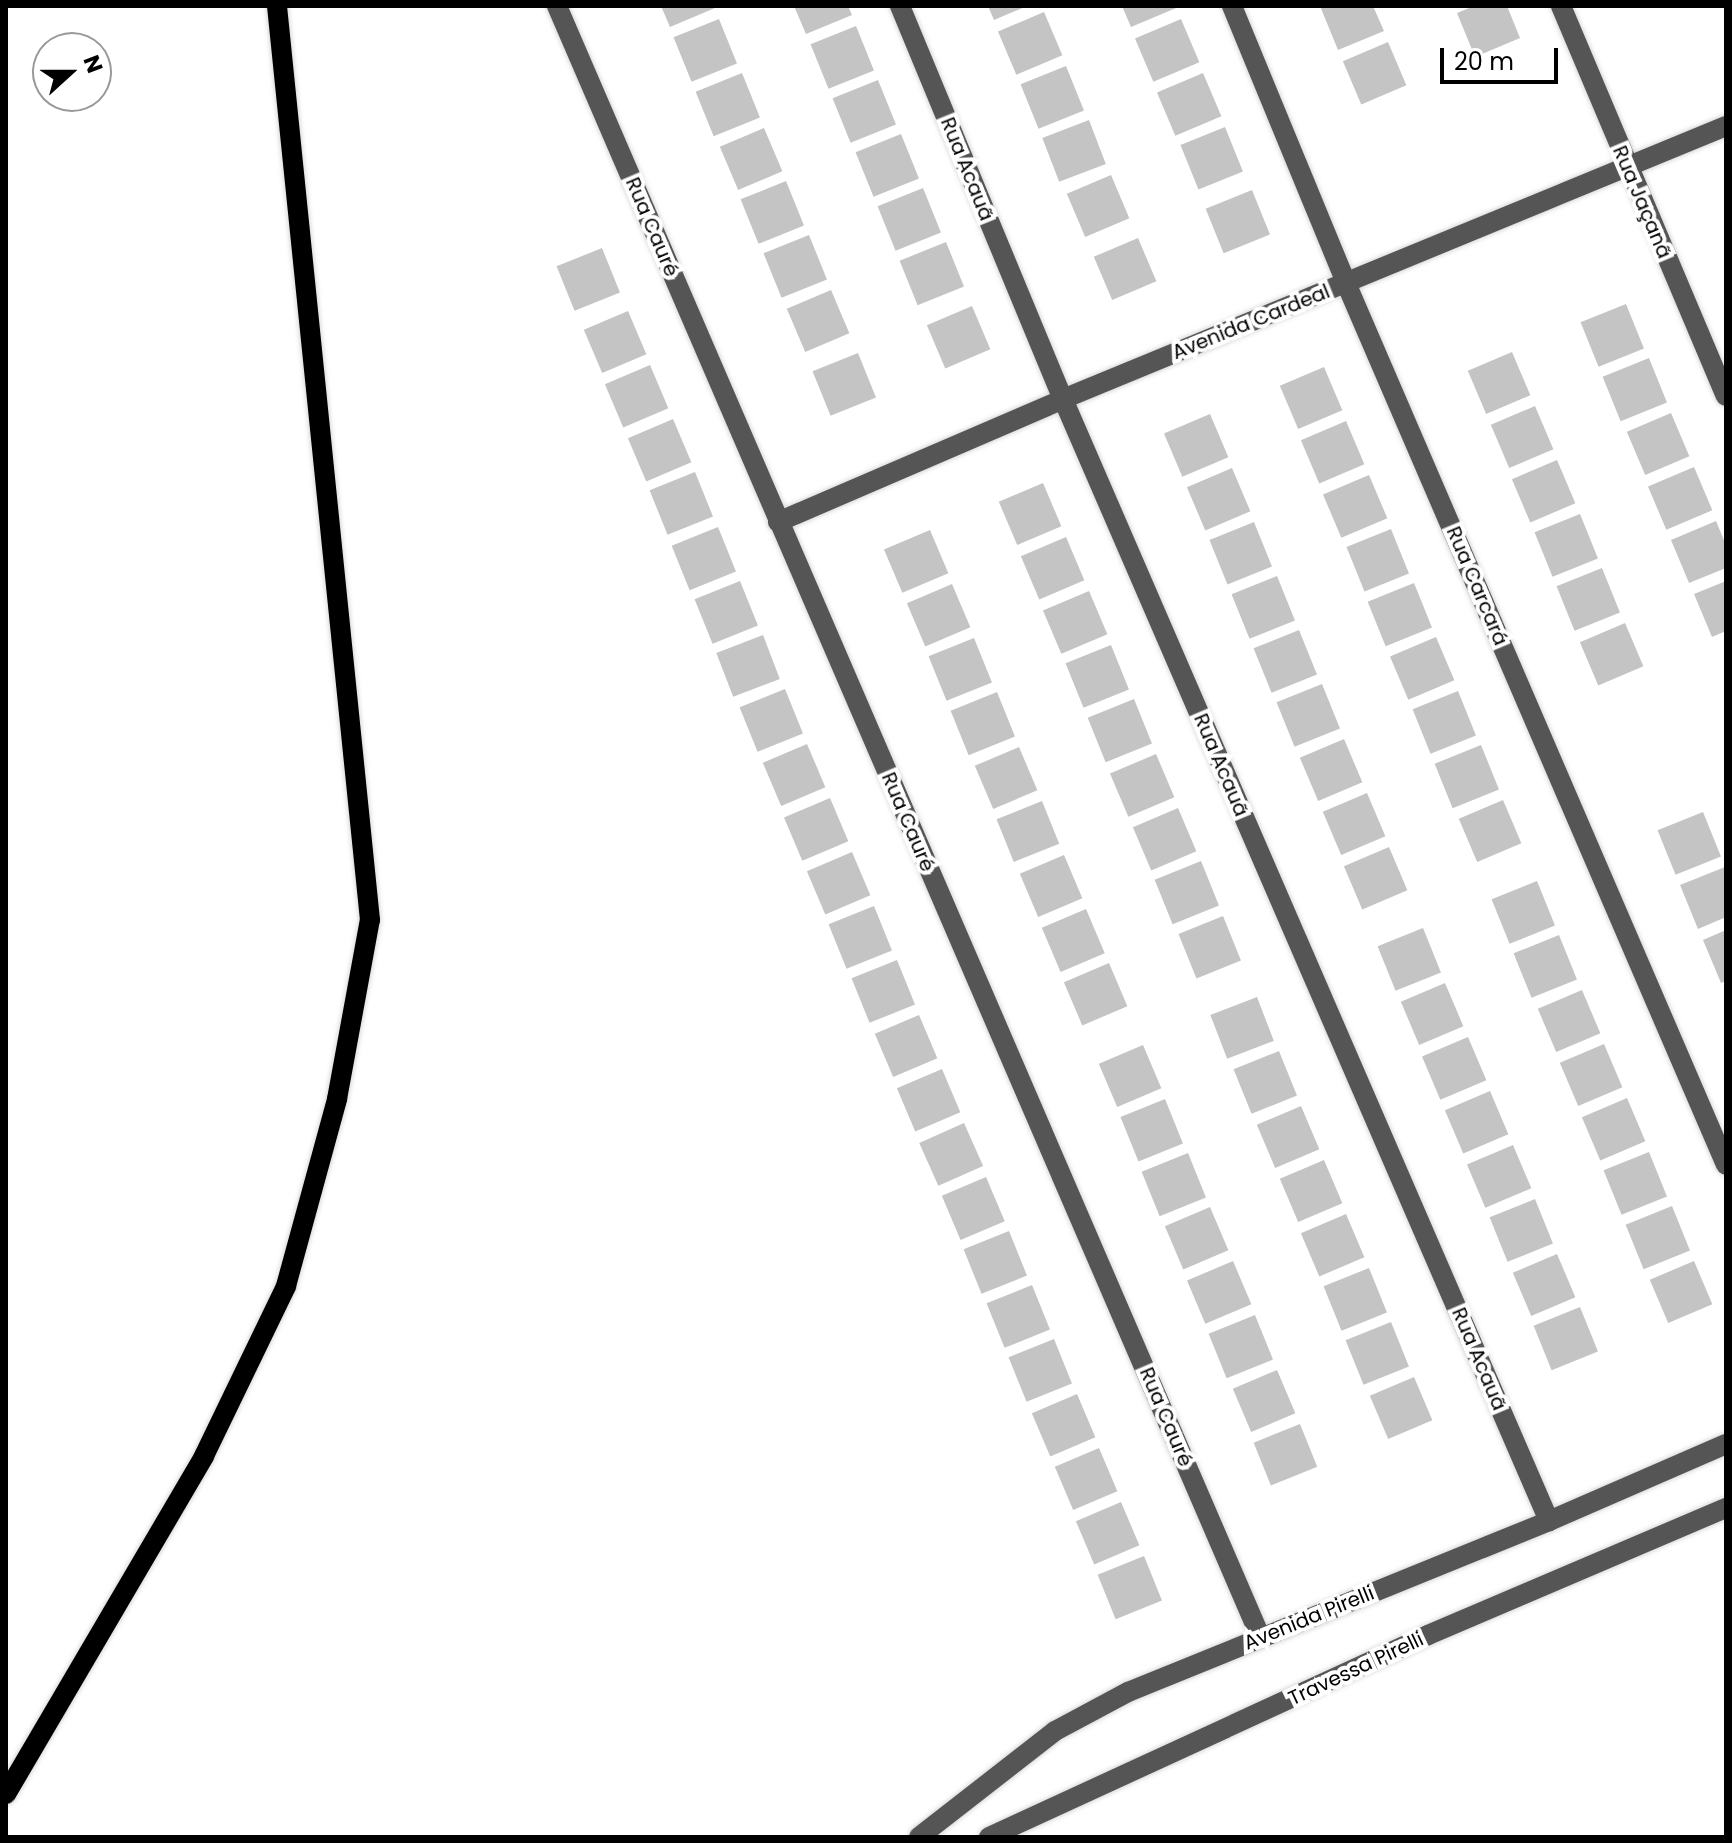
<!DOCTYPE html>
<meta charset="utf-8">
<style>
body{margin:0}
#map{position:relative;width:1732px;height:1843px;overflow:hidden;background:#fff;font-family:Poppins,sans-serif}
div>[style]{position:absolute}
.building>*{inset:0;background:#c4c4c4;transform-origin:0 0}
.roads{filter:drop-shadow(0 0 2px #dbdbdb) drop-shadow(0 0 2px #dbdbdb)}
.minor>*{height:20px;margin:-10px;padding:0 10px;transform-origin:10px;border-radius:10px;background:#555}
.major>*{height:20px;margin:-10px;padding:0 10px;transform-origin:10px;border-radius:10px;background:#000}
span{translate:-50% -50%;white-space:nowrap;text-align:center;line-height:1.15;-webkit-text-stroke:8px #fff;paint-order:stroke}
.street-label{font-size:20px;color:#000}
.frame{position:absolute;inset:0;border:8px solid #000;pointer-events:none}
.north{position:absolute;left:32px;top:32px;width:80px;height:80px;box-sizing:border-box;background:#fff;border:2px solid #999;border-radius:50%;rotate:69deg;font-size:22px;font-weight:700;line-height:32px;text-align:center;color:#000}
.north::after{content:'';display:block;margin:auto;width:28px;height:36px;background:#000;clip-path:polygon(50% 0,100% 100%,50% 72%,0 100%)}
.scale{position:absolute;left:1440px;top:48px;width:118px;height:36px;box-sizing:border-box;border:4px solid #000;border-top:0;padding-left:10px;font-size:24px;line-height:28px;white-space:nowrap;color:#000;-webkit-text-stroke:6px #fff;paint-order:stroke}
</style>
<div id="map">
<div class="building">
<div style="clip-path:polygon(661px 6px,714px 6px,715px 8px,670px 27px)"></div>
<div style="clip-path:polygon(794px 6px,848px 6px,852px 15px,806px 34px)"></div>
<div style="clip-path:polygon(988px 6px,1027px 6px,994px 20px)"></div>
<div style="clip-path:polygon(1122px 6px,1181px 6px,1131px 27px)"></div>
<div style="clip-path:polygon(1320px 6px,1373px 6px,1384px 31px,1338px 50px)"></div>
<div style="clip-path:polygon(1474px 6px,1507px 6px,1520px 38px,1475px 57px,1457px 13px)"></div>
<div style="left:1044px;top:12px;width:47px;height:50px;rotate:67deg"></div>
<div style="left:719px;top:19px;width:48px;height:49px;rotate:68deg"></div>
<div style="left:1181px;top:19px;width:47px;height:50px;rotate:67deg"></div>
<div style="left:856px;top:26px;width:48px;height:49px;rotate:68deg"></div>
<div style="left:1388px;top:42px;width:47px;height:49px;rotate:67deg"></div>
<div style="left:1066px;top:66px;width:48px;height:49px;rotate:68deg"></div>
<div style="left:742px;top:73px;width:48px;height:50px;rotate:68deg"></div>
<div style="left:1203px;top:73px;width:47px;height:50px;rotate:67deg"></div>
<div style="left:878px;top:80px;width:48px;height:49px;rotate:68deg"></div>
<div style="left:1089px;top:120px;width:47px;height:50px;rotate:69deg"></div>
<div style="left:1225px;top:127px;width:48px;height:48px;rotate:68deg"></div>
<div style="left:764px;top:128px;width:47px;height:48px;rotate:67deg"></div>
<div style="left:901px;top:134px;width:48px;height:49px;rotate:68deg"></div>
<div style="left:1111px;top:175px;width:47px;height:48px;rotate:67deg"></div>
<div style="left:786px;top:181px;width:48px;height:49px;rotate:68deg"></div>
<div style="left:923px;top:188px;width:48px;height:49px;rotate:68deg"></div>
<div style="left:1252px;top:190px;width:48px;height:50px;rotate:68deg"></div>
<div style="left:809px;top:235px;width:48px;height:49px;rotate:68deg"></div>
<div style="left:1138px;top:238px;width:47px;height:48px;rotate:67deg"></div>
<div style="left:946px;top:242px;width:48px;height:50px;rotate:68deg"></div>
<div style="left:602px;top:248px;width:48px;height:49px;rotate:68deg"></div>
<div style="left:831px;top:290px;width:47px;height:48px;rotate:67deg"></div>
<div style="left:1626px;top:304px;width:48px;height:49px;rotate:68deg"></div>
<div style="left:972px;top:306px;width:47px;height:49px;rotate:67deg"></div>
<div style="left:628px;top:311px;width:47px;height:48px;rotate:67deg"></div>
<div style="left:1512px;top:352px;width:47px;height:48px;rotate:67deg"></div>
<div style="left:858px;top:353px;width:48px;height:49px;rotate:68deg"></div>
<div style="left:1649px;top:358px;width:48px;height:50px;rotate:68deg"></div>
<div style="left:650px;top:365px;width:47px;height:49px;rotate:67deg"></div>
<div style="left:1324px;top:367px;width:47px;height:48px;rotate:67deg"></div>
<div style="left:1535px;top:406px;width:47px;height:48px;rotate:67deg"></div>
<div style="left:1671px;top:413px;width:47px;height:48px;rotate:67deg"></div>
<div style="left:1210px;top:414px;width:47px;height:50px;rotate:67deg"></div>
<div style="left:673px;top:419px;width:47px;height:49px;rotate:67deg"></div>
<div style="left:1346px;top:421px;width:47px;height:49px;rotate:67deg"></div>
<div style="left:1557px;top:460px;width:47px;height:49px;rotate:67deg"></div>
<div style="left:1694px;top:467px;width:47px;height:50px;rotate:67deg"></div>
<div style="left:1232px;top:468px;width:47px;height:49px;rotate:67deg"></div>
<div style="left:695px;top:472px;width:48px;height:49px;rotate:68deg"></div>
<div style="left:1369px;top:475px;width:47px;height:50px;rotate:67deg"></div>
<div style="left:1043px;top:483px;width:47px;height:48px;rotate:67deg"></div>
<div style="left:1580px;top:514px;width:48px;height:49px;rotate:68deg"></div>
<div style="clip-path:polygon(1716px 521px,1726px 545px,1726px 568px,1689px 583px,1671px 540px)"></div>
<div style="left:1254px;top:522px;width:48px;height:48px;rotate:68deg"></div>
<div style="left:718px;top:527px;width:48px;height:50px;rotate:68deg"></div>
<div style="left:1391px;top:529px;width:48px;height:48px;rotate:68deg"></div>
<div style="left:930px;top:530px;width:47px;height:50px;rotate:67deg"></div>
<div style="left:1066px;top:537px;width:47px;height:49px;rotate:67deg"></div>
<div style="left:1602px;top:568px;width:48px;height:49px;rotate:68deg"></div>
<div style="left:1277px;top:576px;width:48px;height:49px;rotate:68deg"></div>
<div style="left:740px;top:581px;width:48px;height:49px;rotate:68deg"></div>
<div style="clip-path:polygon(1726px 581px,1726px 631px,1712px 637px,1694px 594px)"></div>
<div style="left:1414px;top:583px;width:48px;height:50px;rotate:68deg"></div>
<div style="left:952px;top:584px;width:47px;height:49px;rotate:67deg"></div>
<div style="left:1089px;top:591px;width:47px;height:50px;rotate:67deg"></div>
<div style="left:1625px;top:623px;width:47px;height:49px;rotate:67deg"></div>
<div style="left:1299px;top:630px;width:48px;height:49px;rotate:68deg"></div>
<div style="left:763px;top:635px;width:47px;height:50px;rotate:69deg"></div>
<div style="left:1436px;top:637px;width:47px;height:50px;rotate:67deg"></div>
<div style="left:974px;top:638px;width:48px;height:49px;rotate:68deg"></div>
<div style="left:1111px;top:645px;width:48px;height:49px;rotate:68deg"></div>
<div style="left:1322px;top:684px;width:48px;height:49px;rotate:68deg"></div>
<div style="left:785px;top:689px;width:48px;height:49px;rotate:68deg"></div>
<div style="left:1458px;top:691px;width:48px;height:49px;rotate:68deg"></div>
<div style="left:997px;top:692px;width:48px;height:50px;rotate:68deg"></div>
<div style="left:1134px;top:699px;width:48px;height:50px;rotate:68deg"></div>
<div style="left:1344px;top:739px;width:47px;height:48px;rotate:67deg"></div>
<div style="left:807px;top:744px;width:47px;height:48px;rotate:67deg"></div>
<div style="left:1481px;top:745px;width:48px;height:50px;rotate:68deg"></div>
<div style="left:1019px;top:747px;width:47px;height:48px;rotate:67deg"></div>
<div style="left:1156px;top:754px;width:47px;height:50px;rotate:67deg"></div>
<div style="left:1367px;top:793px;width:47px;height:48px;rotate:67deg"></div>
<div style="left:830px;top:798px;width:47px;height:50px;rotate:67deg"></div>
<div style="left:1503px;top:800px;width:47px;height:48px;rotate:67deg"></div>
<div style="left:1042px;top:801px;width:46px;height:49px;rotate:68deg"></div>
<div style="left:1178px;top:808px;width:47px;height:49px;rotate:67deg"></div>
<div style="left:1703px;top:812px;width:48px;height:49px;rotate:68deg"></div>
<div style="left:1389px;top:847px;width:47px;height:49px;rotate:67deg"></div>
<div style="left:852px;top:852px;width:47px;height:49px;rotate:67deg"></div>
<div style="left:1064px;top:855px;width:47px;height:48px;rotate:67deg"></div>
<div style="left:1201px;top:861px;width:48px;height:50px;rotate:68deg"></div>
<div style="clip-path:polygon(1725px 867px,1726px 917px,1698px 929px,1680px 885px)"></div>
<div style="left:1537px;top:881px;width:48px;height:49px;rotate:68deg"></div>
<div style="left:874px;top:906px;width:48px;height:49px;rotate:68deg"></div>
<div style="left:1086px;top:909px;width:48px;height:48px;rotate:67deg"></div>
<div style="left:1223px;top:916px;width:48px;height:48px;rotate:68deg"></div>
<div style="left:1423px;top:928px;width:48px;height:49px;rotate:68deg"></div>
<div style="clip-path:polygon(1726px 930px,1726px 981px,1721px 983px,1703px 940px)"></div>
<div style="left:1559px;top:935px;width:48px;height:49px;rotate:68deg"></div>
<div style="left:897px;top:960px;width:48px;height:49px;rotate:68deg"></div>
<div style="left:1109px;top:963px;width:47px;height:49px;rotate:67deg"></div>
<div style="left:1445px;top:983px;width:47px;height:48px;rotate:67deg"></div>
<div style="left:1582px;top:990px;width:47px;height:48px;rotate:67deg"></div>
<div style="left:1257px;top:997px;width:47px;height:50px;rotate:69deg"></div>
<div style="left:919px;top:1015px;width:47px;height:48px;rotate:67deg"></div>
<div style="left:1468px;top:1037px;width:47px;height:50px;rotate:67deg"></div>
<div style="left:1604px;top:1044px;width:47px;height:48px;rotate:67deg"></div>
<div style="left:1143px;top:1045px;width:47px;height:48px;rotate:67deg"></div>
<div style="left:1279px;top:1051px;width:48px;height:49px;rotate:68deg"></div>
<div style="left:942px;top:1069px;width:47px;height:49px;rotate:67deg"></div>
<div style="left:1490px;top:1091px;width:47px;height:49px;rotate:67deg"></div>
<div style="left:1627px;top:1098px;width:47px;height:49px;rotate:67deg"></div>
<div style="left:1165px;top:1099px;width:48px;height:48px;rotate:68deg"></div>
<div style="left:1301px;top:1106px;width:47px;height:48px;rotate:67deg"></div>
<div style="left:964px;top:1123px;width:47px;height:49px;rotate:66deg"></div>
<div style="left:1513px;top:1145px;width:47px;height:50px;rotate:67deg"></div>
<div style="left:1649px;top:1152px;width:48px;height:49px;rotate:68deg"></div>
<div style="left:1188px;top:1153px;width:48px;height:50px;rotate:68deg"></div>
<div style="left:1324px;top:1160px;width:47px;height:48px;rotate:67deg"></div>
<div style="left:986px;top:1177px;width:48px;height:48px;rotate:67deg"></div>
<div style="left:1535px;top:1199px;width:48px;height:49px;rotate:68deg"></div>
<div style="left:1672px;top:1206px;width:48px;height:50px;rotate:68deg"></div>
<div style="left:1210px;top:1207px;width:47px;height:49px;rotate:67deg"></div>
<div style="left:1346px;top:1214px;width:47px;height:49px;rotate:67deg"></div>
<div style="left:1009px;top:1231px;width:48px;height:49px;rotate:68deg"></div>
<div style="left:1557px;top:1254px;width:47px;height:48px;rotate:67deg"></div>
<div style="left:1233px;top:1261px;width:47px;height:50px;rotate:67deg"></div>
<div style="left:1694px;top:1261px;width:47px;height:48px;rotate:67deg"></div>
<div style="left:1369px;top:1268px;width:48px;height:49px;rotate:68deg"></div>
<div style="left:1032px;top:1285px;width:48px;height:49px;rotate:68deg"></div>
<div style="left:1580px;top:1307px;width:48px;height:50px;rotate:68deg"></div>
<div style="left:1255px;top:1315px;width:48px;height:50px;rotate:68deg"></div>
<div style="left:1391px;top:1322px;width:48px;height:49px;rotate:68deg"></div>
<div style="left:1054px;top:1339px;width:48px;height:49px;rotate:68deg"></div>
<div style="left:1277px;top:1370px;width:47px;height:48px;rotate:67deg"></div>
<div style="left:1414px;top:1377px;width:47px;height:48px;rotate:67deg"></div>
<div style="left:1077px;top:1394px;width:47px;height:49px;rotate:67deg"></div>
<div style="left:1300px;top:1424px;width:46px;height:50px;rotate:68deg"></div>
<div style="left:1099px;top:1448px;width:47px;height:48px;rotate:67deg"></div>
<div style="left:1121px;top:1502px;width:47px;height:49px;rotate:67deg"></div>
<div style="left:1144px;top:1556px;width:48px;height:50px;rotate:68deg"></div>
</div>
<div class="roads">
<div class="minor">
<div style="left:557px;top:6px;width:1777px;rotate:66.67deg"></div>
<div style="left:900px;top:6px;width:425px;rotate:67.5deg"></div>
<div style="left:1063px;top:399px;width:1223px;rotate:66.58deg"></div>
<div style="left:1232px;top:6px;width:300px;rotate:67.6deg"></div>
<div style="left:1346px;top:283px;width:960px;rotate:66.69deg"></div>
<div style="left:1561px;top:6px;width:423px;rotate:67.1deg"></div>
<div style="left:778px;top:522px;width:310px;rotate:-23.3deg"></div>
<div style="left:1063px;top:399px;width:717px;rotate:-22.38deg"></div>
<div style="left:919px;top:1837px;width:172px;rotate:-37.9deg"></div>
<div style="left:1055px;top:1731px;width:83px;rotate:-28.1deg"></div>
<div style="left:1128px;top:1692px;width:454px;rotate:-22.1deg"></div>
<div style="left:1549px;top:1521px;width:193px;rotate:-23.5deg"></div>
<div style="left:989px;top:1837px;width:483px;rotate:-24.7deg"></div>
<div style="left:1428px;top:1635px;width:324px;rotate:-23.1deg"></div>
</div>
<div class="major">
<div style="left:6px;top:1794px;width:392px;rotate:-59.6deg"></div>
<div style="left:204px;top:1456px;width:189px;rotate:-64.2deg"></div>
<div style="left:286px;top:1286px;width:194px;rotate:-74.7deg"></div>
<div style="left:337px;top:1099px;width:182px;rotate:-79.6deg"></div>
<div style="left:370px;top:920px;width:919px;rotate:-95.81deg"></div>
</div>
</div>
<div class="street-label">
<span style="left:967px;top:169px;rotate:68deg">Rua Acauã</span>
<span style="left:1642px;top:202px;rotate:67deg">Rua Jaçanã</span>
<span style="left:652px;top:227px;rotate:67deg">Rua Cauré</span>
<span style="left:1251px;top:322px;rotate:-22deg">Avenida Cardeal</span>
<span style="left:1477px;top:586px;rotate:67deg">Rua Carcará</span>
<span style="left:1221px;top:765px;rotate:67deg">Rua Acauã</span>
<span style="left:908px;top:822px;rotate:67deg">Rua Cauré</span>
<span style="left:1479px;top:1359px;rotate:67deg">Rua Acauã</span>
<span style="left:1166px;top:1417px;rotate:67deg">Rua Cauré</span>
<span style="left:1309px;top:1618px;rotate:-22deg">Avenida Pirelli</span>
<span style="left:1356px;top:1669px;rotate:-25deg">Travessa Pirelli</span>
</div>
<div class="frame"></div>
<div class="north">N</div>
<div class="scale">20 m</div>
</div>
